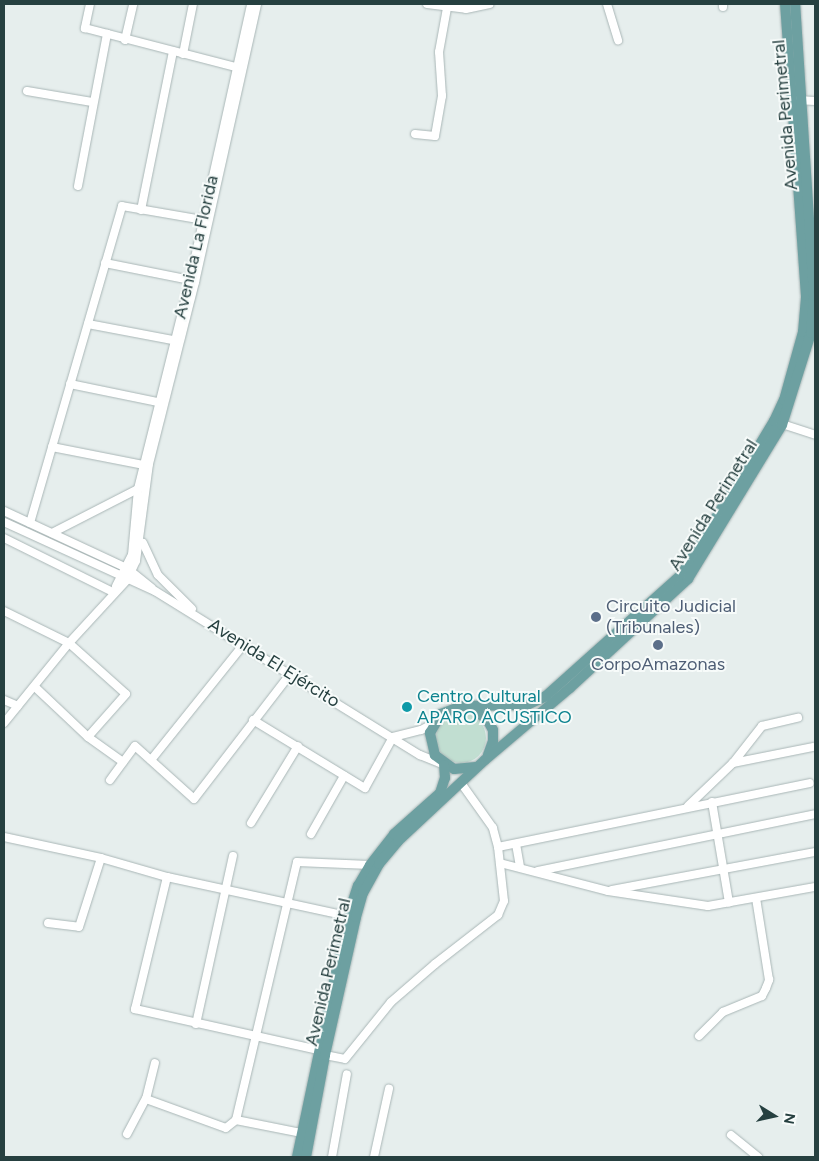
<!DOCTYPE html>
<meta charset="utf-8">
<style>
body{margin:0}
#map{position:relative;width:819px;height:1161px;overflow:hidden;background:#e6eeed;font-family:Figtree,sans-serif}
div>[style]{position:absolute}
.green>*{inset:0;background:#c1ded1}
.round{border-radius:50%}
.roads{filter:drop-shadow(0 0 1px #a9b6b6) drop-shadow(0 0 1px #a9b6b6)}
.minor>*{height:8px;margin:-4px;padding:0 4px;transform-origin:4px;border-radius:4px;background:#fff}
.major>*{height:10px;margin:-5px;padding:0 5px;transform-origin:5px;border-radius:5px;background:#6da0a1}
.dots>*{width:14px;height:14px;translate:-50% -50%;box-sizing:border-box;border:2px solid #f7fbfa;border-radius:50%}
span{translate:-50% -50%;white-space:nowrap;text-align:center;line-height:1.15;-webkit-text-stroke:4px #f7fbfa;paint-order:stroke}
.street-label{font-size:18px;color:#264040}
.service-label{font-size:18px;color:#4e5e75}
.left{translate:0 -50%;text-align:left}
.culture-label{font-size:18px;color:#0d838f}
.frame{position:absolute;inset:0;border:5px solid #264040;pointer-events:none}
.north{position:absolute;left:749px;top:1091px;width:50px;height:50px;-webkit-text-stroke:4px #f7fbfa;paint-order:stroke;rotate:100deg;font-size:14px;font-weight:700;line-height:20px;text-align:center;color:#264040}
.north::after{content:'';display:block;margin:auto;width:18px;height:22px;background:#264040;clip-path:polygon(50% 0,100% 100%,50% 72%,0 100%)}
</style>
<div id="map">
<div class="green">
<div class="round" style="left:436px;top:713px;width:50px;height:50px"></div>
</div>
<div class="roads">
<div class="minor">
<div style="left:90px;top:4px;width:25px;rotate:102deg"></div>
<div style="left:85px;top:28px;width:160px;rotate:14.5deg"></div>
<div style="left:427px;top:4px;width:39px;rotate:7deg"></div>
<div style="left:466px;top:9px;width:24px;rotate:-12deg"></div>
<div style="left:607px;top:4px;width:38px;rotate:73deg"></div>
<div style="left:723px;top:4px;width:3px;rotate:90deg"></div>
<div style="left:125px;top:40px;width:37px;rotate:-77deg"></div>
<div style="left:183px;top:54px;width:51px;rotate:-78.7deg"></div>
<div style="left:27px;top:91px;width:66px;rotate:9.6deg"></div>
<div style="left:797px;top:100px;width:18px;rotate:3deg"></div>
<div style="left:415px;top:134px;width:20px;rotate:6deg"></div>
<div style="left:435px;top:136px;width:41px;rotate:-80.1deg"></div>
<div style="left:442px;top:96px;width:44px;rotate:-93.9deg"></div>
<div style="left:439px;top:52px;width:45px;rotate:-79.7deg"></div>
<div style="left:78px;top:186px;width:155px;rotate:-79.2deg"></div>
<div style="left:141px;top:210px;width:162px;rotate:-78.6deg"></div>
<div style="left:105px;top:263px;width:87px;rotate:11.3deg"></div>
<div style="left:88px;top:324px;width:86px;rotate:10.7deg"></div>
<div style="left:70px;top:384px;width:90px;rotate:11.6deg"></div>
<div style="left:779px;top:423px;width:38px;rotate:18deg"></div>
<div style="left:52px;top:447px;width:94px;rotate:11.1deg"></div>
<div style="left:4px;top:511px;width:136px;rotate:24.9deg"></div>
<div style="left:127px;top:568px;width:32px;rotate:39deg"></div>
<div style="left:4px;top:522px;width:166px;rotate:24.6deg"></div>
<div style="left:155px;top:591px;width:312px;rotate:31.8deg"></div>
<div style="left:420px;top:755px;width:24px;rotate:22deg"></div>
<div style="left:30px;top:523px;width:330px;rotate:-73.8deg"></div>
<div style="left:122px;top:206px;width:82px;rotate:9.8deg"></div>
<div style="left:52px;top:533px;width:97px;rotate:-27.1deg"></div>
<div style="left:4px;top:538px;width:122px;rotate:26.4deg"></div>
<div style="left:143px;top:543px;width:35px;rotate:65deg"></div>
<div style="left:158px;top:575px;width:48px;rotate:45deg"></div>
<div style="left:116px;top:586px;width:35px;rotate:-63deg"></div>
<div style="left:132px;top:555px;width:66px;rotate:-84.8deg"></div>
<div style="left:138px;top:489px;width:215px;rotate:-76deg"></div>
<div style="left:190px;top:280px;width:283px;rotate:-77.5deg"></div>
<div style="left:4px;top:611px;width:72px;rotate:26.2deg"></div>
<div style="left:69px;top:643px;width:76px;rotate:41.8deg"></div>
<div style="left:126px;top:694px;width:57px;rotate:131.5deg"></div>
<div style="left:35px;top:687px;width:73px;rotate:43.3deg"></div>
<div style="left:88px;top:737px;width:43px;rotate:35.5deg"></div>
<div style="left:4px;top:700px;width:15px;rotate:23deg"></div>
<div style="left:253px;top:720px;width:131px;rotate:31.3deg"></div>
<div style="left:365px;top:788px;width:58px;rotate:-61.2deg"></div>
<div style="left:4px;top:723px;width:103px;rotate:-50.9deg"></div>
<div style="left:69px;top:643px;width:86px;rotate:-47.4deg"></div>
<div style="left:127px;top:580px;width:21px;rotate:-65deg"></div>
<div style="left:136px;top:561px;width:98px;rotate:-82.4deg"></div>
<div style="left:149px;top:464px;width:188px;rotate:-75.8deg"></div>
<div style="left:195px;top:282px;width:285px;rotate:-77.4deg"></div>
<div style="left:393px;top:737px;width:29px;rotate:-14deg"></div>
<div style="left:421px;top:730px;width:15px;rotate:-28deg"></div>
<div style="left:151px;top:760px;width:149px;rotate:-51.3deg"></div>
<div style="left:733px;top:763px;width:82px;rotate:-11.3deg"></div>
<div style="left:110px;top:780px;width:42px;rotate:-53.7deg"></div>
<div style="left:135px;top:746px;width:79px;rotate:41.9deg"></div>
<div style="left:194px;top:799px;width:159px;rotate:-52.4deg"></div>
<div style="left:712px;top:802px;width:102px;rotate:80.4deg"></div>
<div style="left:688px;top:806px;width:62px;rotate:-43.7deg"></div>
<div style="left:733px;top:763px;width:47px;rotate:-51.9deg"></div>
<div style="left:762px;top:726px;width:37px;rotate:-13deg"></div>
<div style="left:251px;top:823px;width:90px;rotate:-58.6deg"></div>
<div style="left:311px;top:834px;width:67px;rotate:-60.4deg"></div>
<div style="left:4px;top:837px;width:99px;rotate:12.2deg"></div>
<div style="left:101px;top:858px;width:69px;rotate:16.1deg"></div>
<div style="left:167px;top:877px;width:185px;rotate:12.2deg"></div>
<div style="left:516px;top:844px;width:23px;rotate:80deg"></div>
<div style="left:498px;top:847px;width:318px;rotate:-11.6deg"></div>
<div style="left:500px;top:863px;width:112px;rotate:14.5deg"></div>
<div style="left:608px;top:891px;width:101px;rotate:8.5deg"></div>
<div style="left:708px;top:906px;width:109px;rotate:-10.1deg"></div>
<div style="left:538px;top:871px;width:283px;rotate:-11.6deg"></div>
<div style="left:167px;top:877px;width:136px;rotate:103.6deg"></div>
<div style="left:135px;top:1009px;width:188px;rotate:12.6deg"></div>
<div style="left:612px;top:890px;width:207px;rotate:-10.6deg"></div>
<div style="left:48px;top:923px;width:31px;rotate:7deg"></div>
<div style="left:79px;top:927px;width:72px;rotate:-72.3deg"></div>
<div style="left:196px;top:1024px;width:172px;rotate:-77.6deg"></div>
<div style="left:699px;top:1036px;width:34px;rotate:-45deg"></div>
<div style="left:723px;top:1012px;width:42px;rotate:-22.3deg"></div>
<div style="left:762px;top:996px;width:9px;rotate:-63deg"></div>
<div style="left:766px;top:988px;width:9px;rotate:-69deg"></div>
<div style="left:769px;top:980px;width:83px;rotate:-99deg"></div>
<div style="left:325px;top:1055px;width:20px;rotate:11deg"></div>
<div style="left:345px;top:1059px;width:73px;rotate:-51.1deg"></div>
<div style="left:391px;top:1002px;width:58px;rotate:-40.8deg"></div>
<div style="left:435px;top:964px;width:80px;rotate:-37.9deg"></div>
<div style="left:498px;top:915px;width:15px;rotate:-67deg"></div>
<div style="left:504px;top:901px;width:54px;rotate:-96.3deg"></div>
<div style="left:498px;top:847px;width:20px;rotate:-105deg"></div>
<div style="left:493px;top:828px;width:55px;rotate:-125.4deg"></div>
<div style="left:146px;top:1099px;width:37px;rotate:-76deg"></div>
<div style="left:236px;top:1120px;width:66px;rotate:11.3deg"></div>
<div style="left:127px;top:1134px;width:40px;rotate:-62deg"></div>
<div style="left:146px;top:1099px;width:85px;rotate:19.9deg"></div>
<div style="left:226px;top:1128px;width:13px;rotate:-39deg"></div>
<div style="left:236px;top:1120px;width:265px;rotate:-76.7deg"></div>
<div style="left:297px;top:862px;width:73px;rotate:2.4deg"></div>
<div style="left:731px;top:1135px;width:35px;rotate:39deg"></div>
<div style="left:332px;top:1157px;width:84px;rotate:-79.8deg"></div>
<div style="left:374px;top:1157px;width:70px;rotate:-77.6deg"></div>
</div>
<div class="major">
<div style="left:473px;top:708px;width:20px;rotate:41deg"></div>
<div style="left:488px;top:721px;width:10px;rotate:61deg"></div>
<div style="left:493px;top:730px;width:11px;rotate:90deg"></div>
<div style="left:493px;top:741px;width:15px;rotate:110deg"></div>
<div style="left:476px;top:767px;width:22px;rotate:175deg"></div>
<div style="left:454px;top:769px;width:24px;rotate:-144deg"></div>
<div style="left:435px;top:755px;width:23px;rotate:-103deg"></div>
<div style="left:430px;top:733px;width:22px;rotate:-60deg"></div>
<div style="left:441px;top:714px;width:22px;rotate:-21deg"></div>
<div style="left:462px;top:706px;width:65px;rotate:-0.9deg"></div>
<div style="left:527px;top:705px;width:21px;rotate:-25deg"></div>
<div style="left:546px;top:696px;width:183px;rotate:-41.9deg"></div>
<div style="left:682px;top:574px;width:179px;rotate:-59deg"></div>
<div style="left:774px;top:421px;width:23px;rotate:-65deg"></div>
<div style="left:784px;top:400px;width:71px;rotate:-74.4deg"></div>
<div style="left:803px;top:332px;width:36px;rotate:-85deg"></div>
<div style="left:806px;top:296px;width:293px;rotate:-94.1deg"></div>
<div style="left:297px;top:1157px;width:246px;rotate:-78.1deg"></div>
<div style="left:348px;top:916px;width:32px;rotate:-72deg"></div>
<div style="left:358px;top:886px;width:24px;rotate:-60deg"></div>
<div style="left:370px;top:865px;width:39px;rotate:-52deg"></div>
<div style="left:394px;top:834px;width:62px;rotate:-41.7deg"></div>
<div style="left:440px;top:793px;width:16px;rotate:-72deg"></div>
<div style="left:445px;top:778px;width:13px;rotate:-94deg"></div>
<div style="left:306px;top:1157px;width:104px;rotate:-79.4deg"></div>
<div style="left:325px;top:1055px;width:141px;rotate:-77.3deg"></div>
<div style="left:356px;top:917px;width:25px;rotate:-74deg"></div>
<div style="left:363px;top:893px;width:33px;rotate:-61deg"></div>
<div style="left:379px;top:864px;width:30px;rotate:-50deg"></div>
<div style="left:398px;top:841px;width:119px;rotate:-43deg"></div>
<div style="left:485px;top:760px;width:111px;rotate:-40.3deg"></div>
<div style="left:570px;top:688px;width:161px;rotate:-42.7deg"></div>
<div style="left:688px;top:579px;width:180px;rotate:-58.6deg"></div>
<div style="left:782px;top:425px;width:96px;rotate:-72.5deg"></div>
<div style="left:811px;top:333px;width:37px;rotate:-85deg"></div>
<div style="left:814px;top:296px;width:293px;rotate:-93.7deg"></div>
</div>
</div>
<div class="dots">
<div style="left:596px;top:617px;background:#5c6f8a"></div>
<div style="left:658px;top:645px;background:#5c6f8a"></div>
<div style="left:407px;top:707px;background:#0f9aa8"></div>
</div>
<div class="street-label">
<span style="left:785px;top:115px;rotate:-95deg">Avenida Perimetral</span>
<span style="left:196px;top:247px;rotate:-77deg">Avenida La Florida</span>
<span style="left:713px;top:505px;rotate:-58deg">Avenida Perimetral</span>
<span style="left:274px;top:663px;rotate:32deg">Avenida El Ejército</span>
<span style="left:328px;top:972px;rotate:-77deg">Avenida Perimetral</span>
</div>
<div class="service-label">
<span class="left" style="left:606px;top:617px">Circuito Judicial<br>(Tribunales)</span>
<span style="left:658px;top:664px">CorpoAmazonas</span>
</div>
<div class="culture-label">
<span class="left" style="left:417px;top:707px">Centro Cultural<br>APARO ACUSTICO</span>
</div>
<div class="frame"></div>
<div class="north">N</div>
</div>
